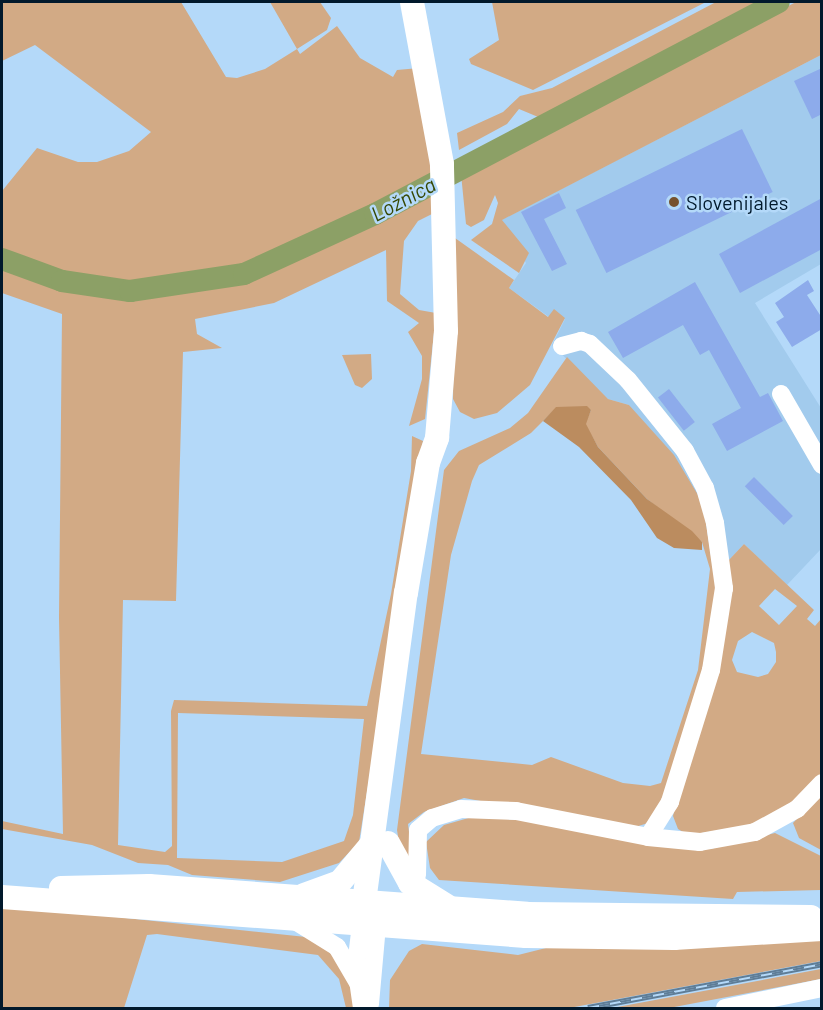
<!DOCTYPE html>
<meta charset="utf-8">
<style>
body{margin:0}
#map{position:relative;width:823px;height:1010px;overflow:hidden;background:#b4d9f9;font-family:Barlow,sans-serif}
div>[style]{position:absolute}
.built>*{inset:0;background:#a2cbed}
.green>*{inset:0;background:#d2aa85}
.forest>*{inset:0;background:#bb8c5f}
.river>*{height:22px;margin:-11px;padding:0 11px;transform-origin:11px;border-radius:11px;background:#8ca066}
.building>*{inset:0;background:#8dabeb;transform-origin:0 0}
.minor>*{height:18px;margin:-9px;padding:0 9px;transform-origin:9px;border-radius:9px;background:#fff}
.major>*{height:24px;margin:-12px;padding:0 12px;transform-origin:12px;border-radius:12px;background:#fff}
.rail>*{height:6px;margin-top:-3px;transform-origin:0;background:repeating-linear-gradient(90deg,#b4d9f9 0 11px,#5e7d97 0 22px);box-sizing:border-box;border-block:2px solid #5e7d97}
.dots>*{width:16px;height:16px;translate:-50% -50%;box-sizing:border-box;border:3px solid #b4d9f9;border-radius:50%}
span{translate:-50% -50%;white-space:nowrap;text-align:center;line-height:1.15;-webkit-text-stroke:5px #b4d9f9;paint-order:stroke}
.poi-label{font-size:20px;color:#01192c}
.left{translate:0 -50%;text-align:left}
.water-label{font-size:21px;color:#364803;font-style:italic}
.frame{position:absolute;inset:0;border:3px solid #01192c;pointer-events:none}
</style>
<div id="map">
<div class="built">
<div style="clip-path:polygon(821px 55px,821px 264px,755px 303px,821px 408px,821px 549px,787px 585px,744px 544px,727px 562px,629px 405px,608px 399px,552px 345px,565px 319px,549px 317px,509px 288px,526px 263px,501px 220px)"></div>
</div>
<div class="green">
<div style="clip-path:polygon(2px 2px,181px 2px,226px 77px,237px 78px,265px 69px,297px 49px,270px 2px,320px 2px,331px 18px,327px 30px,297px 49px,300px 54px,337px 26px,360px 58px,393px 77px,397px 70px,419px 68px,435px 176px,284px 255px,227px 274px,177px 282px,133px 282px,58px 270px,2px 249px,2px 191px,37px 148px,78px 162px,97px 162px,129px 151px,151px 132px,35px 45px,2px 61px)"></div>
<div style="clip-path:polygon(492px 2px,706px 2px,533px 90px,471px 64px,469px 59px,499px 40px)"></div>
<div style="clip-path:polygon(716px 2px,769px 2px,543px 119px,519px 109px,507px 124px,459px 150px,457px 133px,503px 112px,520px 96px,552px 88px)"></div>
<div style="clip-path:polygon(796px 2px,821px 2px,821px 55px,502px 220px,529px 253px,519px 273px,471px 240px,492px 224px,498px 203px,495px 195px,484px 220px,471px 227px,466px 224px,461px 174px)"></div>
<div style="clip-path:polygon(evenodd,436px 190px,436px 212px,418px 221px,404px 241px,400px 294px,419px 310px,436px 313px,425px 419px,409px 426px,422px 379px,422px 356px,408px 332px,419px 323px,387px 301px,386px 250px,274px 303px,195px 319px,197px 334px,222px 348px,183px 352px,176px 601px,123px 600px,118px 845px,165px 852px,172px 846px,171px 711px,174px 700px,367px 706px,391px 594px,411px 471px,412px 436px,423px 441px,359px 842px,339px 863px,280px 882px,192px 875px,168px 865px,138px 863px,92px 845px,2px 829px,2px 821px,63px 834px,59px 618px,62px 314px,2px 293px,2px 263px,45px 280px,99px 291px,179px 294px,268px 273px,436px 190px,178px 713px,364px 719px,353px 815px,344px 841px,282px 862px,177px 858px,178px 713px)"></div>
<div style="clip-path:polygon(455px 238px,514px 280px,509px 288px,548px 317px,554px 309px,565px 318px,530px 385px,497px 413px,474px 419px,460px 412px,453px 399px)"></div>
<div style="clip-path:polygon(371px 354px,372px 379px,362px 388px,355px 385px,342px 355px)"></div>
<div style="clip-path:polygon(evenodd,567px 357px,608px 399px,629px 405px,674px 455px,698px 495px,705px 517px,717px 595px,709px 649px,665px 801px,648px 823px,632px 828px,464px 798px,424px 812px,408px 824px,413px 864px,400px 849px,397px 830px,444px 470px,459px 451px,510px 428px,528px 413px,567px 357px,581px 407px,591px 410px,585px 424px,598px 447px,647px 499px,702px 542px,710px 569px,698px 670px,661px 783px,650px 786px,623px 783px,551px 757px,532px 765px,421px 754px,451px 555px,472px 481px,479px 465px,531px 433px,556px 408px,581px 407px)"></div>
<div style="clip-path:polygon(evenodd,744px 544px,814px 610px,807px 619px,815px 626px,821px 619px,821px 776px,798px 799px,757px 825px,688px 835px,678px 829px,673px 816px,727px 562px,744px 544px,775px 589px,797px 606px,779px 625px,759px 606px,775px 589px,744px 544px,752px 632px,774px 643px,776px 652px,776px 662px,768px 674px,758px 677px,737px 672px,732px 660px,738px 641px,752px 632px)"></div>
<div style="clip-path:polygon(821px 793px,821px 850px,799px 838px,793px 823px)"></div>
<div style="clip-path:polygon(472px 817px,522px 820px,710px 849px,775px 833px,821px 856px,821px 890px,737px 892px,733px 899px,439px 880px,430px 868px,426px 842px,444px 825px)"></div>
<div style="clip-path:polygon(2px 905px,306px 937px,341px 958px,358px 1008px,346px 1008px,339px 979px,318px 955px,157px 934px,147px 935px,124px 1008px,3px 1008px)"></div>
<div style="clip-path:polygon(821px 937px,821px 961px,569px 1008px,389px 1008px,390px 980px,409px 951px,422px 944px,518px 955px,554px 946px)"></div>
<div style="clip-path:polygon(821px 969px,821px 979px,669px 1008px,612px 1008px)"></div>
</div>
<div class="forest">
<div style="clip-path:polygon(587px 406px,591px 410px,586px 424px,598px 447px,647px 499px,692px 531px,702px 542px,702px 550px,674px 548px,657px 538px,631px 500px,579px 447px,543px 421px,556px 407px)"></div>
</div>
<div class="river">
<div style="left:2px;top:259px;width:64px;rotate:20.1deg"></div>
<div style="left:62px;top:281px;width:69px;rotate:8.4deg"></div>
<div style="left:130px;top:291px;width:115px;rotate:-8.5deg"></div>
<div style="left:244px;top:274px;width:144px;rotate:-24.6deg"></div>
<div style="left:375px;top:214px;width:456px;rotate:-27.7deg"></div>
</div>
<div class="building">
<div style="clip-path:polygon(822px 68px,822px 114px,812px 119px,794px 81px)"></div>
<div style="left:742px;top:129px;width:70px;height:185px;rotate:64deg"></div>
<div style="clip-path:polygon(559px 193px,566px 208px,544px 219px,567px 264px,552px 271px,521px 212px)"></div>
<div style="clip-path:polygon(822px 198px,822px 249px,740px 293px,719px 254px)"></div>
<div style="clip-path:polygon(808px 280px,814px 291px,807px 295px,822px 318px,822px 329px,792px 347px,776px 322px,784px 317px,775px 303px)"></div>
<div style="clip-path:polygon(695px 282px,760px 397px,768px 393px,783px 421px,727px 451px,712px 424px,741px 408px,709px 350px,700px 355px,683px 325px,623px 358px,608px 332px)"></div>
<div style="left:669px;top:389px;width:42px;height:14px;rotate:52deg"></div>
<div style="left:754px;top:477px;width:55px;height:13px;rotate:45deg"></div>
</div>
<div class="minor">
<div style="left:562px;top:346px;width:20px;rotate:-15deg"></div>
<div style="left:581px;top:341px;width:9px;rotate:18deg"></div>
<div style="left:590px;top:344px;width:52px;rotate:43.5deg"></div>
<div style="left:628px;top:380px;width:91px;rotate:51.2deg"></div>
<div style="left:685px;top:451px;width:42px;rotate:61.6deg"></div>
<div style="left:705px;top:488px;width:36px;rotate:74deg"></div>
<div style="left:715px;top:523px;width:66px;rotate:82.1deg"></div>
<div style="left:724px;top:588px;width:83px;rotate:99deg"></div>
<div style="left:711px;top:670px;width:138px;rotate:107.3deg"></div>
<div style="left:670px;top:802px;width:41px;rotate:122.2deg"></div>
<div style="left:781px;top:394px;width:82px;rotate:60deg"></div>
<div style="left:417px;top:875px;width:45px;rotate:-88.7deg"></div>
<div style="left:418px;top:830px;width:18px;rotate:-41deg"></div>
<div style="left:432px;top:818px;width:30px;rotate:-17deg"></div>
<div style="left:461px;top:809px;width:55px;rotate:2.1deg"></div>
<div style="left:516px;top:811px;width:135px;rotate:11.1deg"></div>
<div style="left:648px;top:837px;width:52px;rotate:5.5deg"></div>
<div style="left:700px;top:842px;width:56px;rotate:-10.3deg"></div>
<div style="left:755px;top:832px;width:48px;rotate:-28.7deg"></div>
<div style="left:797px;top:809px;width:36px;rotate:-46deg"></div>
<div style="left:297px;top:922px;width:47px;rotate:32deg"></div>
<div style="left:337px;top:947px;width:42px;rotate:59.7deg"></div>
<div style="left:361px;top:924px;width:42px;rotate:96.8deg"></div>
<div style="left:356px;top:966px;width:42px;rotate:81.9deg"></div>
<div style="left:370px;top:1004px;width:78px;rotate:-84.9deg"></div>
<div style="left:725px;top:1008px;width:99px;rotate:-11.7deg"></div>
</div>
<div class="major">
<div style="left:388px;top:843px;width:46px;rotate:61.2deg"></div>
<div style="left:410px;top:883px;width:44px;rotate:31.9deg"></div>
<div style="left:61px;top:888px;width:88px;rotate:-1.3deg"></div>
<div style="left:149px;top:886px;width:379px;rotate:4.2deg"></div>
<div style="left:527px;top:914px;width:284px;rotate:0.6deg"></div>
<div style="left:304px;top:895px;width:38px;rotate:-20deg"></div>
<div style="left:340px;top:882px;width:47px;rotate:-50.2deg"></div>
<div style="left:2px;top:897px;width:525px;rotate:4.26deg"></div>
<div style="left:526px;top:936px;width:148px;rotate:0.8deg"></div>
<div style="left:674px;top:938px;width:148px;rotate:-3.5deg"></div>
<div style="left:361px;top:924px;width:334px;rotate:-82.3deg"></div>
<div style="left:406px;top:593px;width:132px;rotate:-80.4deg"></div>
<div style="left:428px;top:463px;width:27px;rotate:-70deg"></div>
<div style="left:437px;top:438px;width:107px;rotate:-85.2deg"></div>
<div style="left:446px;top:331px;width:167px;rotate:-91.4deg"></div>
<div style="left:442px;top:164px;width:165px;rotate:-100.5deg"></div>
</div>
<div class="rail">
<div style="left:588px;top:1008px;width:238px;rotate:-10.6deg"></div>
</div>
<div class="dots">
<div style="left:674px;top:202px;background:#76512c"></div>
</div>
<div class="poi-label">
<span class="left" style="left:686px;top:202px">Slovenijales</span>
</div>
<div class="water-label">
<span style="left:403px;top:199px;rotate:-28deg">Ložnica</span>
</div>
<div class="frame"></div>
</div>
